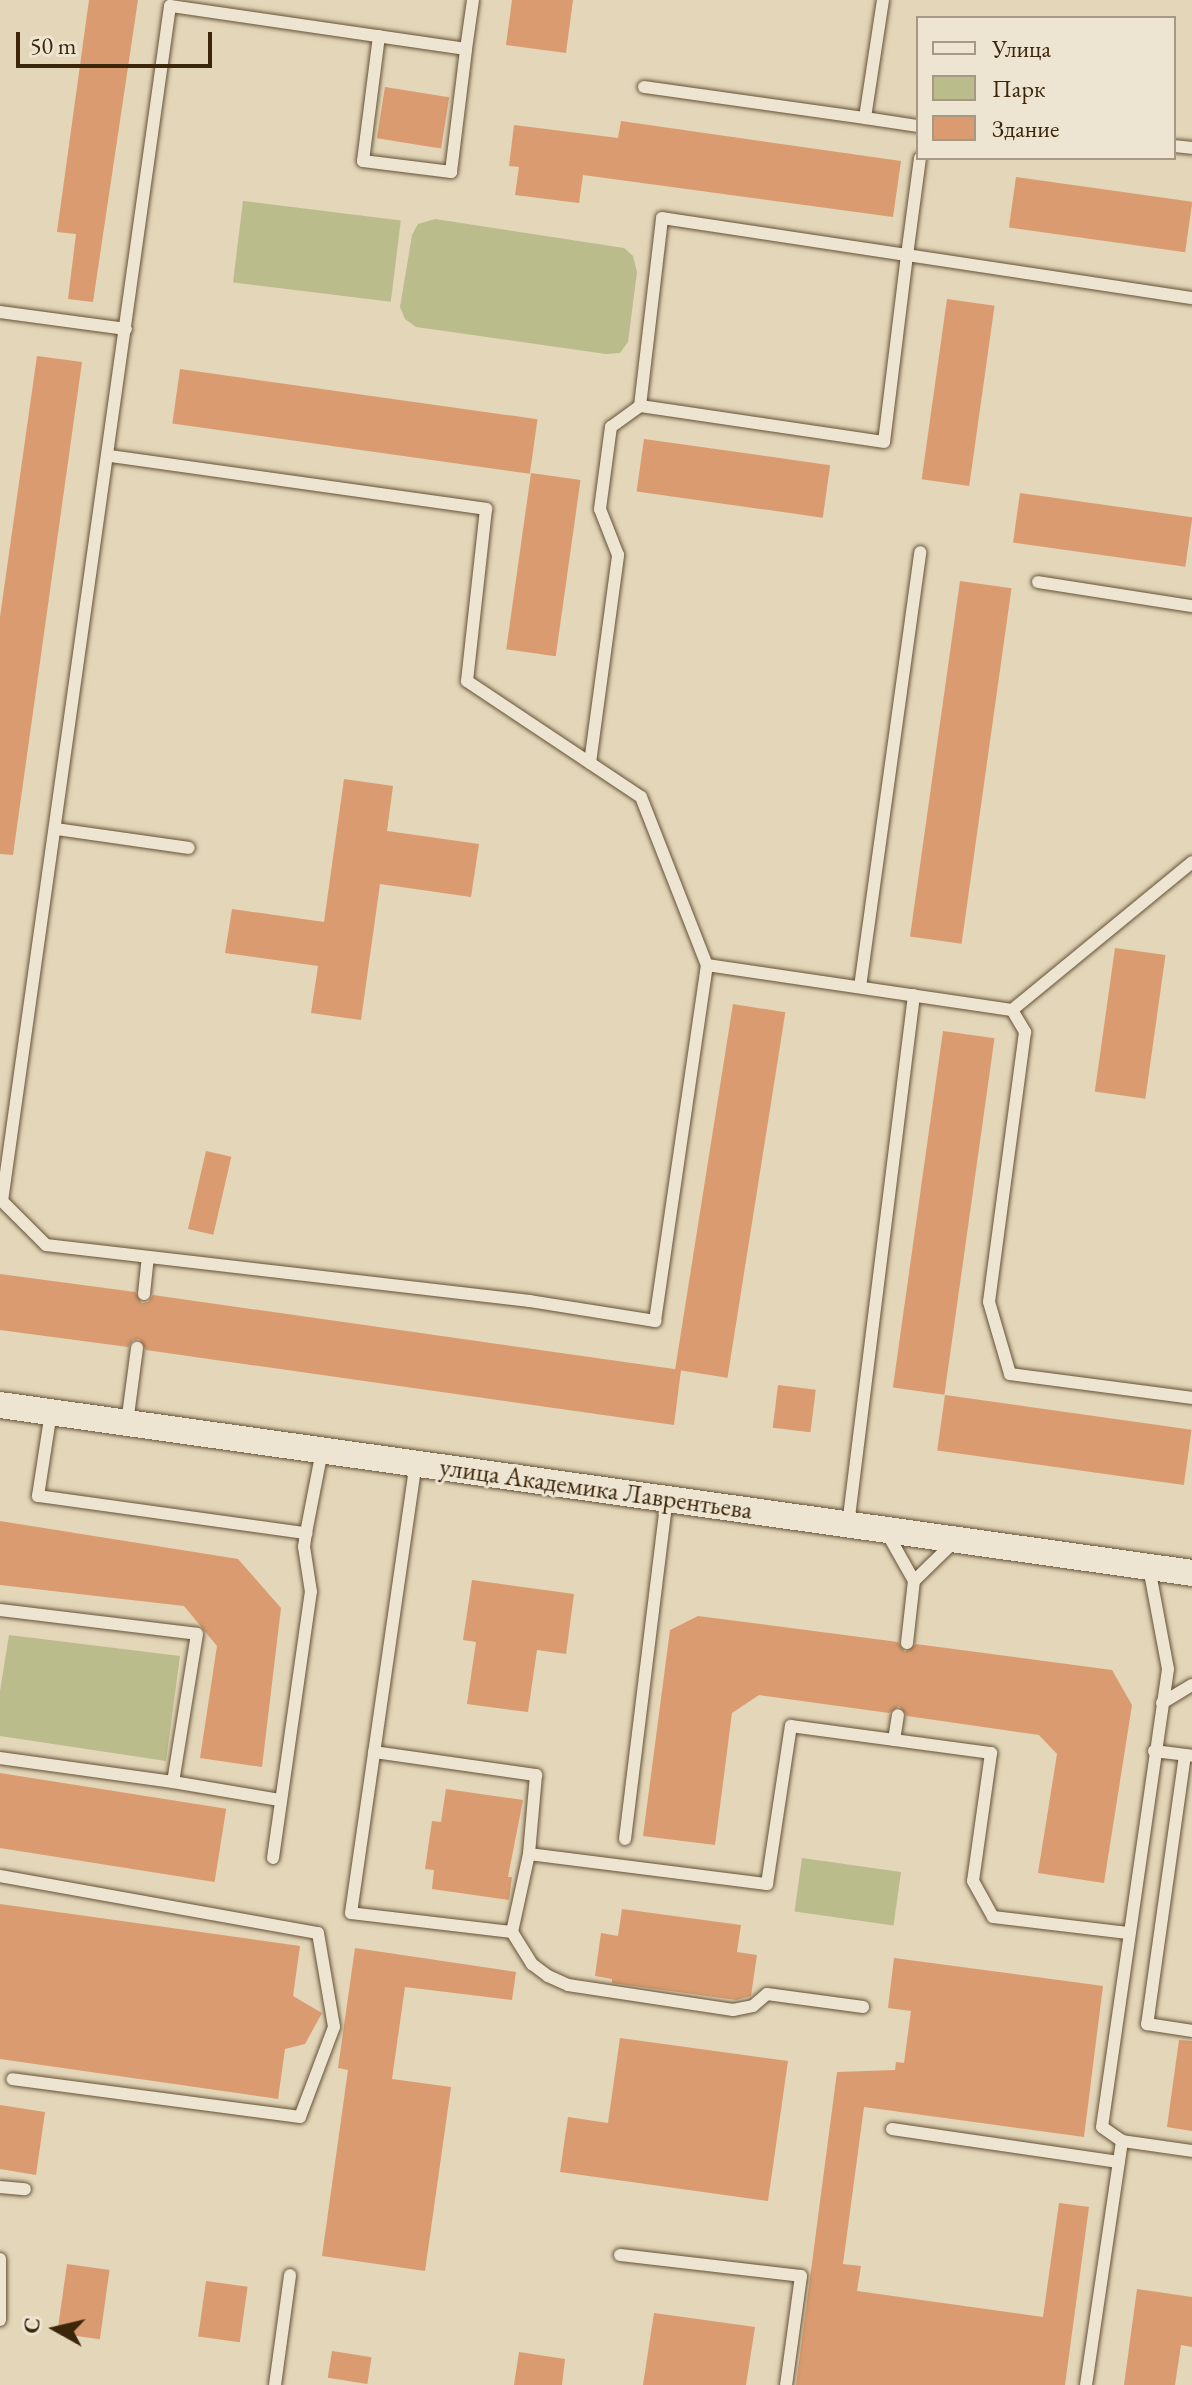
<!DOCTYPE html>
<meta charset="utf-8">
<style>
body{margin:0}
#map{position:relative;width:1192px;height:2385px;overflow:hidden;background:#e3d6b9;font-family:"EB Garamond",serif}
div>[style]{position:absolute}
.green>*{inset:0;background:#babc8b;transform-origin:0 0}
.building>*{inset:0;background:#da9b70;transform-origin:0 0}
.roads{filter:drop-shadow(0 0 2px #655236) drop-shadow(0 0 2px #655236)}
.lane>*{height:12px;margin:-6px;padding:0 6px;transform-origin:6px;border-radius:6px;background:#ede4d2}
.street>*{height:26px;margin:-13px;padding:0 13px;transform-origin:13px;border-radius:13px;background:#ede4d2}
span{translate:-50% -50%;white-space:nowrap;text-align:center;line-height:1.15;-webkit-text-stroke:6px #ede4d2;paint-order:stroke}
.street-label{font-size:26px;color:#3b260a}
.legend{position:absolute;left:916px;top:16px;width:260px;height:144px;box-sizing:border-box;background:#ede4d2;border:2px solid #a69882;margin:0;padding:10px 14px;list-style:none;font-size:24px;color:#3b260a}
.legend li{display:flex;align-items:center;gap:16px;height:40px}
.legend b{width:40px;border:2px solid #a69882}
.north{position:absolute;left:16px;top:2289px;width:80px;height:80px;-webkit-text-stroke:6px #ede4d2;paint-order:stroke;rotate:278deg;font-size:22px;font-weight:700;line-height:32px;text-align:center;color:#3b260a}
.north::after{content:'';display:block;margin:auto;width:28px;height:36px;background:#3b260a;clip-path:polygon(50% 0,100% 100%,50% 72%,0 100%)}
.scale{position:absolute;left:16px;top:32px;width:196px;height:36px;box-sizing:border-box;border:4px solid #3b260a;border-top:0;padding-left:10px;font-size:24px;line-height:28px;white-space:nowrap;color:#3b260a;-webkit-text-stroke:6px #ede4d2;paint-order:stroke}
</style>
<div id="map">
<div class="green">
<div style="left:243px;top:201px;width:159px;height:82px;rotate:7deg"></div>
<div style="clip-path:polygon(435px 219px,624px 248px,633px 256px,637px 272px,628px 342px,620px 353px,606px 354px,416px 327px,405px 319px,400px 307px,412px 235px,418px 224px)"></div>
<div style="clip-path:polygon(9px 1635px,180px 1656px,166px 1761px,0 1736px,0 1691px)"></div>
<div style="left:802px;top:1858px;width:100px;height:54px;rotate:8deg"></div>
</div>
<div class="building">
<div style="clip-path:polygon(89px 0,138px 0,93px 302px,68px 299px,76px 234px,57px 232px)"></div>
<div style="clip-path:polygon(512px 0,573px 0,566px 53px,506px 45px)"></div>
<div style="left:385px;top:87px;width:65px;height:52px;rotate:9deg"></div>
<div style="clip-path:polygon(621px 121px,901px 161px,893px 217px,583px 175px,579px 203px,515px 195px,519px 167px,509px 166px,514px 125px,618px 138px)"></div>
<div style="left:1016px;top:177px;width:178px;height:51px;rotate:8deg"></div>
<div style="left:947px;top:299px;width:48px;height:182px;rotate:8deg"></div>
<div style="clip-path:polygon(37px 356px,82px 362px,13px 855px,0 854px,0 617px)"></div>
<div style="left:180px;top:369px;width:361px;height:55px;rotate:8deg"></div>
<div style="left:644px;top:439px;width:188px;height:53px;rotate:8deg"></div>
<div style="left:531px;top:473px;width:50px;height:178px;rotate:8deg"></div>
<div style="left:1020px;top:493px;width:174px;height:50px;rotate:8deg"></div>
<div style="left:960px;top:581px;width:52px;height:359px;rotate:8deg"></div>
<div style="clip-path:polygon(344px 779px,393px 786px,387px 831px,479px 844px,471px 897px,380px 884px,361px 1020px,311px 1013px,318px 966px,225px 953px,232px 909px,324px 922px)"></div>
<div style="left:1115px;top:948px;width:51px;height:145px;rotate:8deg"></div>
<div style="left:733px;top:1004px;width:53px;height:370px;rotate:9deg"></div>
<div style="left:943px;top:1031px;width:52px;height:360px;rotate:8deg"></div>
<div style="left:206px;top:1151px;width:26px;height:80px;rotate:13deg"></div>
<div style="clip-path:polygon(0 1274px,135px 1292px,142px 1303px,148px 1302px,153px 1295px,681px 1370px,674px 1425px,146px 1350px,139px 1339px,133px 1340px,128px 1347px,0 1330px)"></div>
<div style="left:778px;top:1385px;width:38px;height:43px;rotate:7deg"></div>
<div style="left:945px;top:1395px;width:249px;height:56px;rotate:8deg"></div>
<div style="clip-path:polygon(0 1521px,238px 1559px,281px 1608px,262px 1767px,200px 1758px,217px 1646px,184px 1606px,0 1585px)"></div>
<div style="clip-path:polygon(472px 1580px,574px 1594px,566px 1654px,537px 1650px,528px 1712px,467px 1704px,476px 1642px,463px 1640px)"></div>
<div style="clip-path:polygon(698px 1616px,898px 1642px,905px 1652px,916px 1644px,1112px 1670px,1132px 1705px,1104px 1883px,1038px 1873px,1057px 1754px,1039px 1735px,907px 1716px,899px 1706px,889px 1713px,759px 1695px,732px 1713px,715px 1845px,643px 1836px,670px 1630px)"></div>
<div style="left:0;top:1773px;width:229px;height:74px;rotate:9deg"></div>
<div style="clip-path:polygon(446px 1789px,523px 1800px,508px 1877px,512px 1877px,509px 1900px,432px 1889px,434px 1870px,425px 1869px,432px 1821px,441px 1822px)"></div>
<div style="clip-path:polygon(0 1904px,300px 1946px,293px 1996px,322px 2013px,305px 2044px,285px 2049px,278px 2099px,0 2059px)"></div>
<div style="clip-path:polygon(622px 1909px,741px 1925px,737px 1952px,757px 1955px,751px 1996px,736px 2000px,612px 1983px,612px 1979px,595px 1976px,601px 1933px,618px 1936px)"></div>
<div style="clip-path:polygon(355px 1948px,516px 1972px,512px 2000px,405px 1987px,392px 2079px,451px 2087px,425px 2271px,322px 2256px,348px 2070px,338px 2068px)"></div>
<div style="clip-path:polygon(894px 1958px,1103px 1986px,1084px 2137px,864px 2107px,843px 2264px,861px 2266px,857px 2291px,1043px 2317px,1059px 2203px,1089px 2207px,1065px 2385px,796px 2385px,837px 2072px,895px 2070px,896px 2062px,904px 2063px,911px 2011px,888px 2008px)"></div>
<div style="clip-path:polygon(620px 2038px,788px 2061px,768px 2201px,560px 2172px,568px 2117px,608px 2123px)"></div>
<div style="clip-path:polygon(1179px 2040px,1192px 2041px,1192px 2131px,1167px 2127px)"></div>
<div style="clip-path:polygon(0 2105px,45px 2112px,36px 2175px,0 2169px)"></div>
<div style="left:67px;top:2264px;width:43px;height:70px;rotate:8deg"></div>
<div style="left:206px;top:2281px;width:42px;height:56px;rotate:8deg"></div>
<div style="clip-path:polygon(1137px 2289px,1192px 2297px,1192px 2347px,1181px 2345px,1175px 2385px,1124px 2385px)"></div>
<div style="clip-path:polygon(654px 2313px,755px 2327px,746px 2385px,643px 2385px)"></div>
<div style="left:332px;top:2351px;width:40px;height:27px;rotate:9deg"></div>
<div style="clip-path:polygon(519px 2352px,565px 2359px,562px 2385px,514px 2385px)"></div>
</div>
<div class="roads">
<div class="lane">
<div style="left:473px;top:0;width:49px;rotate:98.1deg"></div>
<div style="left:466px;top:49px;width:299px;rotate:-171.7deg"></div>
<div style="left:170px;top:6px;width:1207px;rotate:98deg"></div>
<div style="left:2px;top:1201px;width:62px;rotate:45deg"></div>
<div style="left:46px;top:1245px;width:487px;rotate:6.6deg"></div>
<div style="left:530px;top:1301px;width:127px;rotate:9.1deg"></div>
<div style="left:655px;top:1321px;width:360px;rotate:-81.7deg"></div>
<div style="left:883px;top:0;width:119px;rotate:98.7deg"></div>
<div style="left:865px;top:118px;width:54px;rotate:8.6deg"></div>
<div style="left:379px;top:36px;width:126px;rotate:97.3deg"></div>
<div style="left:363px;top:161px;width:89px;rotate:7.1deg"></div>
<div style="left:451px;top:172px;width:124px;rotate:-83deg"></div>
<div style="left:644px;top:87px;width:223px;rotate:8deg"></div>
<div style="left:1174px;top:146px;width:18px;rotate:6deg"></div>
<div style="left:920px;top:158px;width:98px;rotate:97.6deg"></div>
<div style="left:907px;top:255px;width:188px;rotate:97deg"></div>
<div style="left:884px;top:442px;width:247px;rotate:-171.6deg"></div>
<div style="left:640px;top:406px;width:189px;rotate:-83.3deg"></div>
<div style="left:662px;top:218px;width:248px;rotate:8.6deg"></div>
<div style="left:907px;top:255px;width:288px;rotate:8.6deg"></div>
<div style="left:0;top:312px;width:127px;rotate:7.7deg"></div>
<div style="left:110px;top:456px;width:380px;rotate:8deg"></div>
<div style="left:486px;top:509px;width:173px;rotate:96.3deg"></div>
<div style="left:467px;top:681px;width:209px;rotate:33.7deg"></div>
<div style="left:641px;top:797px;width:180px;rotate:68.6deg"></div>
<div style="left:707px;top:965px;width:308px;rotate:8.4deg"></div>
<div style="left:1012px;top:1010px;width:26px;rotate:59deg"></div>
<div style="left:1025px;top:1032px;width:272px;rotate:97.6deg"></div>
<div style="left:989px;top:1302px;width:75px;rotate:73.7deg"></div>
<div style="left:1010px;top:1374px;width:184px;rotate:7.5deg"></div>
<div style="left:1038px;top:582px;width:156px;rotate:8.9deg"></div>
<div style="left:590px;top:763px;width:210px;rotate:-82.3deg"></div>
<div style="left:618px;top:555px;width:49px;rotate:-111.4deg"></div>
<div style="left:600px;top:509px;width:83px;rotate:-82.4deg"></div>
<div style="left:611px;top:427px;width:36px;rotate:-36deg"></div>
<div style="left:56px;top:829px;width:134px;rotate:8.1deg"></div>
<div style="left:860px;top:987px;width:439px;rotate:-82.1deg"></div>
<div style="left:1012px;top:1010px;width:233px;rotate:-39.4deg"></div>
<div style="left:144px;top:1294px;width:37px;rotate:-84deg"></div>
<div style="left:51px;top:1412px;width:85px;rotate:98.8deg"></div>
<div style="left:38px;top:1496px;width:271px;rotate:7.9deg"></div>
<div style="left:306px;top:1533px;width:84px;rotate:-79deg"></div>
<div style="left:127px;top:1423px;width:76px;rotate:-82.4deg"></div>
<div style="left:848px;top:1525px;width:534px;rotate:-82.9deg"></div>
<div style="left:887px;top:1533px;width:55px;rotate:60.6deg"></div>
<div style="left:914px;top:1581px;width:59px;rotate:-44.3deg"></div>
<div style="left:0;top:1610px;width:198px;rotate:6.9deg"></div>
<div style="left:197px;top:1634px;width:150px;rotate:99.2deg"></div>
<div style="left:173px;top:1782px;width:175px;rotate:-172.1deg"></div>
<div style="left:907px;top:1643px;width:62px;rotate:-83.6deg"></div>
<div style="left:1162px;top:1703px;width:35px;rotate:-31deg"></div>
<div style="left:894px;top:1740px;width:25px;rotate:-81deg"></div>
<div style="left:1154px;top:1751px;width:38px;rotate:7deg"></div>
<div style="left:374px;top:1752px;width:164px;rotate:8.1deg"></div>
<div style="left:536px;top:1775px;width:79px;rotate:95.1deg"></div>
<div style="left:529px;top:1854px;width:80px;rotate:102.3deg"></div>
<div style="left:512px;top:1932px;width:162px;rotate:-173.3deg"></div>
<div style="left:351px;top:1913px;width:454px;rotate:-81.8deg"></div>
<div style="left:1185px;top:1755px;width:272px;rotate:98deg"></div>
<div style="left:1147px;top:2024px;width:46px;rotate:8.8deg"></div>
<div style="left:173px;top:1782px;width:108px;rotate:9.6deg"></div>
<div style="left:625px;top:1839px;width:343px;rotate:-83deg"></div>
<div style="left:529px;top:1854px;width:240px;rotate:7.2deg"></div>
<div style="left:767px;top:1884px;width:160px;rotate:-81.4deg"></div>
<div style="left:791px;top:1726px;width:202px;rotate:7.7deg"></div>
<div style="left:991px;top:1753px;width:129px;rotate:98deg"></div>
<div style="left:973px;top:1881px;width:41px;rotate:60.9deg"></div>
<div style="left:993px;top:1917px;width:136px;rotate:6.8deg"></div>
<div style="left:273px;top:1858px;width:269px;rotate:-81.9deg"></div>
<div style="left:311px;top:1592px;width:46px;rotate:-98.8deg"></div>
<div style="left:304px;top:1547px;width:14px;rotate:-82deg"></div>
<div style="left:0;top:1876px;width:323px;rotate:10.2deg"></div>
<div style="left:318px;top:1933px;width:95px;rotate:80.3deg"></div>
<div style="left:334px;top:2027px;width:96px;rotate:110.7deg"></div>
<div style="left:300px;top:2117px;width:290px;rotate:-172.5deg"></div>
<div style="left:512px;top:1932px;width:38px;rotate:58deg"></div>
<div style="left:532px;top:1964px;width:20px;rotate:37deg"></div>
<div style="left:548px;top:1976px;width:22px;rotate:24deg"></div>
<div style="left:568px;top:1985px;width:167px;rotate:8.6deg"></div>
<div style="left:733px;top:2010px;width:20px;rotate:-11deg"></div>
<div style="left:753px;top:2006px;width:18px;rotate:-41deg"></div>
<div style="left:767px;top:1994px;width:97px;rotate:7.7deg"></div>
<div style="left:892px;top:2129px;width:229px;rotate:8.3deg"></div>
<div style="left:1122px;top:2141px;width:24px;rotate:-145deg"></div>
<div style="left:1102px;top:2127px;width:463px;rotate:-81.8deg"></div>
<div style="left:1168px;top:1669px;width:104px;rotate:-100.6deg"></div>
<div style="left:0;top:2187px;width:25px;rotate:5deg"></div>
<div style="left:620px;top:2255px;width:182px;rotate:6.6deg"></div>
<div style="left:801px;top:2276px;width:110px;rotate:97.8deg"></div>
<div style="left:0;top:2259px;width:61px;rotate:90deg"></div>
<div style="left:275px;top:2385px;width:111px;rotate:-82.2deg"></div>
<div style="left:1086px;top:2385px;width:247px;rotate:-81.6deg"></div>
<div style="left:1122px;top:2141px;width:71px;rotate:8.1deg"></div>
</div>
<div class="street">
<div style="left:0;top:1405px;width:1204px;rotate:8.02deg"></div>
</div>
</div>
<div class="street-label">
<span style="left:596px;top:1489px;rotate:8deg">улица Академика Лаврентьева</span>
</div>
<ul class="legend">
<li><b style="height:10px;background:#ede4d2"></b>Улица</li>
<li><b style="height:22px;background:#babc8b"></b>Парк</li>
<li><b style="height:22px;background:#da9b70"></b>Здание</li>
</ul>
<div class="north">С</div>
<div class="scale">50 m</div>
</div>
